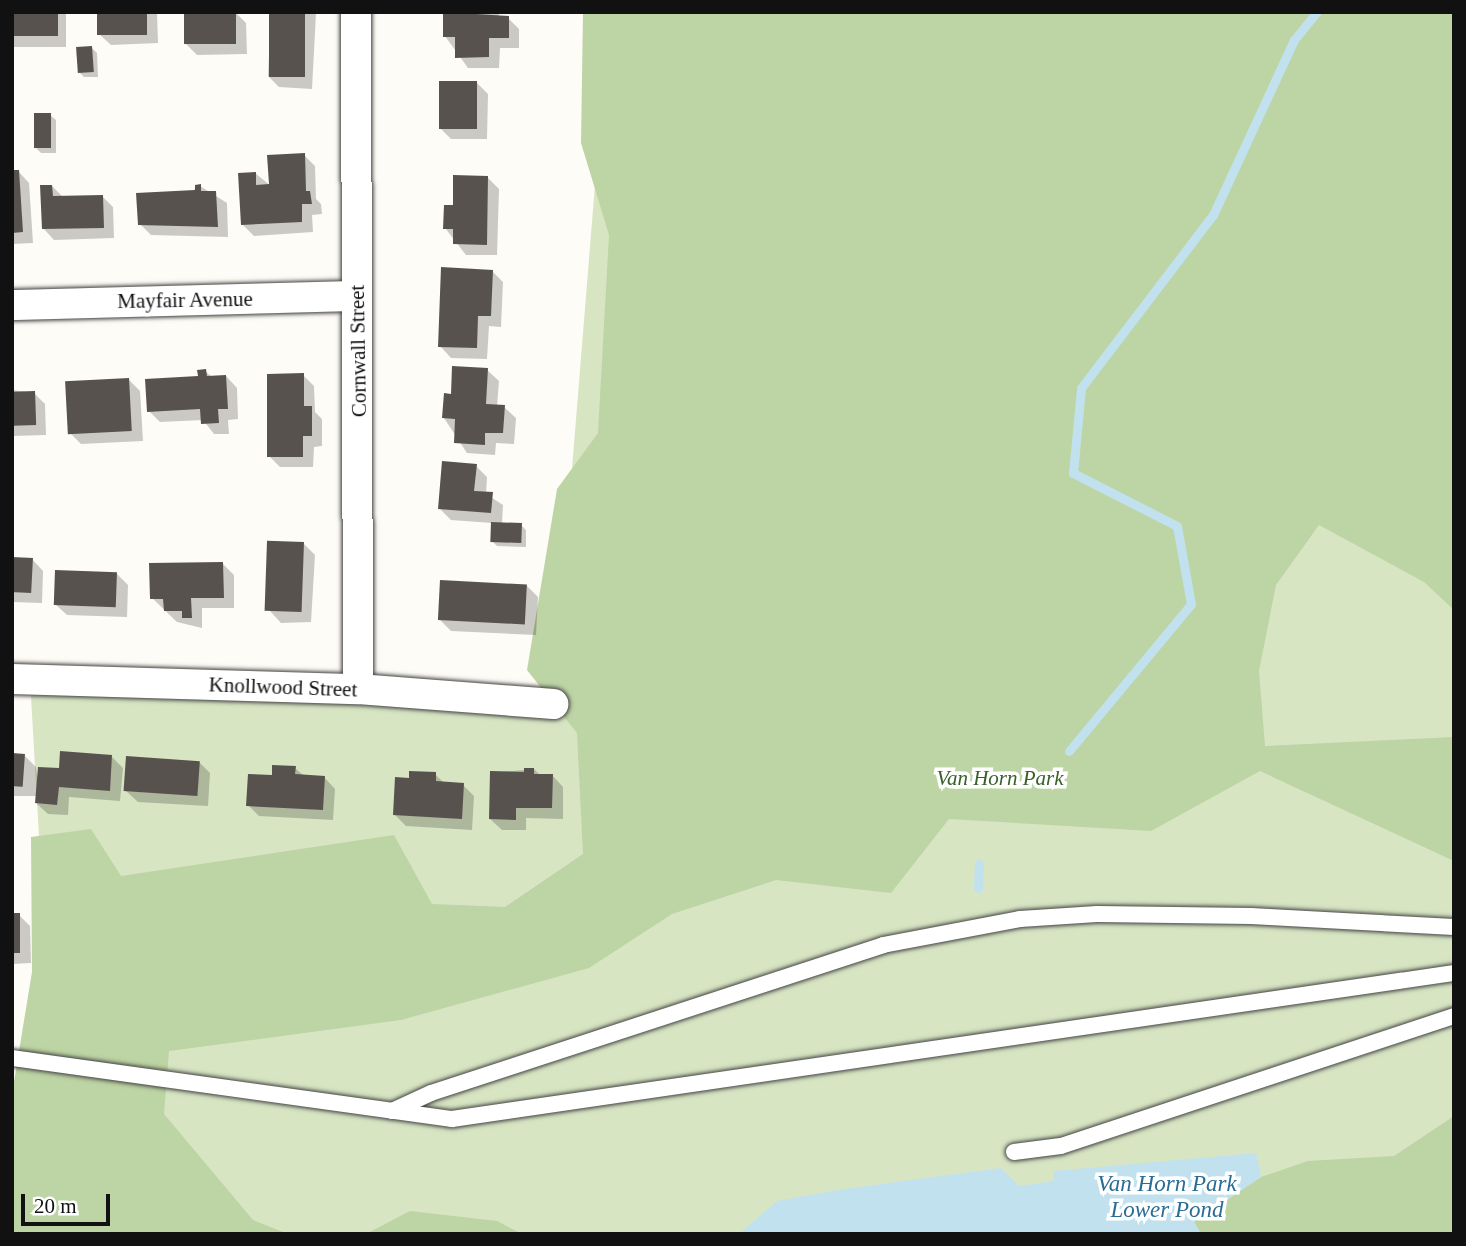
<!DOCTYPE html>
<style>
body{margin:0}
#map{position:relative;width:1466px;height:1246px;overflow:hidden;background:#fefcf6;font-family:"Times New Roman",serif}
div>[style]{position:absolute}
.green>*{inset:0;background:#d7e5c3}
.forest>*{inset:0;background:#bdd4a4}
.water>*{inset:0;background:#c1e1ef}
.shadow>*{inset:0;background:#0003;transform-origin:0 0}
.stream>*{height:9px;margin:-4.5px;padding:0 4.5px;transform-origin:4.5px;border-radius:4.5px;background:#c1e1ef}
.building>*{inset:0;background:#58524f;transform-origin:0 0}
.roads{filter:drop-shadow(0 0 2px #444) drop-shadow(0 0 2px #444)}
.lane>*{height:16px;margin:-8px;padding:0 8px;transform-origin:8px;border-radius:8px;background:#fff}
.street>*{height:30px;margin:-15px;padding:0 15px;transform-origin:15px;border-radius:15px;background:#fff}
span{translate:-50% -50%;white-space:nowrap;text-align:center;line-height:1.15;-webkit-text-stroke:7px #fff;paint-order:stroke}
.street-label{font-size:21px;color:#111}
.park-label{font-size:21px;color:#386128;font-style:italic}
.water-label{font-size:23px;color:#296d94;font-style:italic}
.frame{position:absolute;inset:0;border:14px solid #111;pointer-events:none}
.scale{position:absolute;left:21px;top:1194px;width:89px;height:32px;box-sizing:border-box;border:4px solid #111;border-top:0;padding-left:9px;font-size:21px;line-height:24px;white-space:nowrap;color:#111;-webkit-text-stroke:5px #fff;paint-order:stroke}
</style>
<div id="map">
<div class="green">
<div style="clip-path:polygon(609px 12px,1454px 12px,1454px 1234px,12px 1234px,48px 994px,30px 679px,553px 703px)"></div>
</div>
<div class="forest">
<div style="clip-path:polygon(583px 12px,1454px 12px,1454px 610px,1424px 582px,1319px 525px,1276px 585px,1259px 671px,1265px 746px,1454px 737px,1454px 861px,1260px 771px,1151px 831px,949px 819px,891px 893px,776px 880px,672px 914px,589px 968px,401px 1020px,169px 1051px,164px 1114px,253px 1220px,288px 1234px,12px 1234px,12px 1094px,32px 972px,31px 837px,91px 829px,121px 876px,394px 835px,432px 904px,505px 907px,583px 854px,577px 733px,527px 670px,557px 489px,598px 433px,609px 235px,581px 143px)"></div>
<div style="clip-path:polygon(1454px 1116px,1454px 1234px,1201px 1234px,1194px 1222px,1261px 1177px,1308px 1161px,1394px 1156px)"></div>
<div style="clip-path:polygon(410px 1211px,497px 1221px,522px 1234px,366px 1234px)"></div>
</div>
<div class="water">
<div style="clip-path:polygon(1256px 1153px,1261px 1177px,1194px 1222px,1201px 1234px,739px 1234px,777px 1201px,844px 1189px,1001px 1168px,1019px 1186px,1054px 1181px,1054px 1171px)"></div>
</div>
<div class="shadow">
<div style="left:12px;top:12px;width:54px;height:35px"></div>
<div style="clip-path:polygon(99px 12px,157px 12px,158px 43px,111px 45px,99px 34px)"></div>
<div style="clip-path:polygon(235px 12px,246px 23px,247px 54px,197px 55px,186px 44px)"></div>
<div style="clip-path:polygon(271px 12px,316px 13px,312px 89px,279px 87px,268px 76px)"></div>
<div style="clip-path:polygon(456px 12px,499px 12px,499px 18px,508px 18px,519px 29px,519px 48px,500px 48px,499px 68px,468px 68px,445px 36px)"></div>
<div style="clip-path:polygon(92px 48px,97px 53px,98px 77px,84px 77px,79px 72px)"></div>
<div style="clip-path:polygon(477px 83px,488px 94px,487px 139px,451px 139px,440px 128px)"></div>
<div style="clip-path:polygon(50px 115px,56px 120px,56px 153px,41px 153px,36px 148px)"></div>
<div style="clip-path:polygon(304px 155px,315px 166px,316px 199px,321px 204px,322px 214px,312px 215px,313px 232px,254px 236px,243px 225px,255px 173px,271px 186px)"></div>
<div style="clip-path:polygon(18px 171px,29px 183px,33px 243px,12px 244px,12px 172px)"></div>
<div style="clip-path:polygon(488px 178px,499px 189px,497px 255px,466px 255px,445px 228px,454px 207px)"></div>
<div style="clip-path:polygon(52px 186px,63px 197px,102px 196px,113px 207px,114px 238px,54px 240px,43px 228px)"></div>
<div style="clip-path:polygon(200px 186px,227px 203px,228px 237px,151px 235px,140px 224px)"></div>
<div style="clip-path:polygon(492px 271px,503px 282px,501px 327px,489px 326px,487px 359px,451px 358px,440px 346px)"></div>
<div style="clip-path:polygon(487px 370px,499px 381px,497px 407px,504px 407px,516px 418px,514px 444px,496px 443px,495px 455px,467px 453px,444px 418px,452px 396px)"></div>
<div style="clip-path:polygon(205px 371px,212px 377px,226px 376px,237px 388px,238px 419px,228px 420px,229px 434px,214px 434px,203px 420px,160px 422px,149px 411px)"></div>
<div style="clip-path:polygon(303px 375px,314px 386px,315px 412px,322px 419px,322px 446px,314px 447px,313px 467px,280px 467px,269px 456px)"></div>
<div style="clip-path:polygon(129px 380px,140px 391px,143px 441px,81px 444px,70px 433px)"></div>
<div style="clip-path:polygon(12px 390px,34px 393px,45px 404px,46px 435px,12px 436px)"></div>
<div style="clip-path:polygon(476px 466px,487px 477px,486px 494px,503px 505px,502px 524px,521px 525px,526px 530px,526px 547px,497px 546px,492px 541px,492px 523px,451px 520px,440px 509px)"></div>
<div style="clip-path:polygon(304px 544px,315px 555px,311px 622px,281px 623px,270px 611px)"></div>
<div style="clip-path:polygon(12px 559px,32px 559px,43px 571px,42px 603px,12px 602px)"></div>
<div style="clip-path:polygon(223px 564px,234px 575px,234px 608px,202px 608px,202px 628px,177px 622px,152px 598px)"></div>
<div style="clip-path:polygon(117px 574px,128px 585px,127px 617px,67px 615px,55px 604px)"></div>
<div style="clip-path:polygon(527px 586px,538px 597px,536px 635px,451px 631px,440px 620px)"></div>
<div style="clip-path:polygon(12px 753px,24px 755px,36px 767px,38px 784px,112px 757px,123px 768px,120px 801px,69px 797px,68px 815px,48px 814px,36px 803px,37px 796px,12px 796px)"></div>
<div style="clip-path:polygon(199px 762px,210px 773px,208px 806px,138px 802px,126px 791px)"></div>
<div style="clip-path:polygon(295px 768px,304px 776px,324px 777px,335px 789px,333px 820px,259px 816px,248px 805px,273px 777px)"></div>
<div style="clip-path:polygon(534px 769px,540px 775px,552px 775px,563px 787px,563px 819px,526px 818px,526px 830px,502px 830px,490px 819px,491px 773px)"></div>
<div style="clip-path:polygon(435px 774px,445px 784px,463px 785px,474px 796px,472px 830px,406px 826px,395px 815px,411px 780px)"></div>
<div style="clip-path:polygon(12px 915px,19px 915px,30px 926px,31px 963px,12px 964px)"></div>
</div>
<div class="stream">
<div style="left:1069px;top:751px;width:191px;rotate:-50.3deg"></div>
<div style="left:1191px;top:604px;width:79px;rotate:-100.2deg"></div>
<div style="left:1177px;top:526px;width:117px;rotate:-153deg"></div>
<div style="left:1073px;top:473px;width:85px;rotate:-84.6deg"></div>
<div style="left:1081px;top:388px;width:218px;rotate:-52.7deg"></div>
<div style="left:1213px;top:215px;width:193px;rotate:-65.2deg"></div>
<div style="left:1294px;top:40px;width:36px;rotate:-51deg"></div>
<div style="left:978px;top:888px;width:24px;rotate:-88deg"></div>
</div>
<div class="building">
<div style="left:12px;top:12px;width:46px;height:24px"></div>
<div style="left:97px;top:12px;width:50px;height:23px"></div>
<div style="left:184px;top:12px;width:52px;height:32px"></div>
<div style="left:269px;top:12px;width:36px;height:65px"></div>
<div style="clip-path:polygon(443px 12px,509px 16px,509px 38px,489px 38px,489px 57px,455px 58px,455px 37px,443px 37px)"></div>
<div style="left:92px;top:46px;width:26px;height:16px;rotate:86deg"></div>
<div style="left:439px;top:81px;width:38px;height:48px"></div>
<div style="left:34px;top:113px;width:17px;height:35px"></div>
<div style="clip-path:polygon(305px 153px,306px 191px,310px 191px,312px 204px,302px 204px,302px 222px,241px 225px,238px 173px,256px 172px,256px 185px,269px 184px,267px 155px)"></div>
<div style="clip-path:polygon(12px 170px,19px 170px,23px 232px,12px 233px)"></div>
<div style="clip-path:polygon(453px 175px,488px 176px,487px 245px,453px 244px,453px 229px,443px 229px,444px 205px,453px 205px)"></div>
<div style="clip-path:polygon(201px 184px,201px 191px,216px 191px,218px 227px,138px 225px,136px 193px,195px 190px,195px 185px)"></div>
<div style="clip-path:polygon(40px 185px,52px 185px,53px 196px,103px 195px,104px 228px,42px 229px)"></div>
<div style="clip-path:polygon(441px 267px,493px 270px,491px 316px,478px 316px,477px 348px,438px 347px)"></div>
<div style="clip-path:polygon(452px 366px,488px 368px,486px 404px,505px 405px,503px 433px,485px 433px,485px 445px,454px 443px,455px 419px,442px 418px,444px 393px,451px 394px)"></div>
<div style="clip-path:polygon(206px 369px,207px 376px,226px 375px,228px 409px,218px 409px,219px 423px,201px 424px,200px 409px,147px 412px,145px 379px,198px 376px,197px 370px)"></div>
<div style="clip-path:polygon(304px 373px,304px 406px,312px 406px,312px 436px,303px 436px,303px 457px,267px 457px,267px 374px)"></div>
<div style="left:129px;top:378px;width:53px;height:64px;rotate:87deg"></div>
<div style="left:35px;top:391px;width:34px;height:23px;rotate:88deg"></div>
<div style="clip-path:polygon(442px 461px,477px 464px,474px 491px,493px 492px,491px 513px,438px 509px)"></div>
<div style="left:491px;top:522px;width:31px;height:20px;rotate:2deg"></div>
<div style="left:304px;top:542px;width:70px;height:37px;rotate:92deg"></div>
<div style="left:12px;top:557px;width:21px;height:35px;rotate:3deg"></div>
<div style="clip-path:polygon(223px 562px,224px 598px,191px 598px,192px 618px,182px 618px,182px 611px,164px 611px,163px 599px,150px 599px,149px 563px)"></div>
<div style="left:55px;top:570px;width:62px;height:35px;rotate:2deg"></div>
<div style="left:440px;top:580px;width:87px;height:40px;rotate:3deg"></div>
<div style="clip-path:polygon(60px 751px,112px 755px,110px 791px,59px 787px,57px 805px,35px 803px,38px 767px,59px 768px)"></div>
<div style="left:12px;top:753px;width:13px;height:33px;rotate:4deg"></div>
<div style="left:126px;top:756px;width:74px;height:35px;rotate:4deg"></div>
<div style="clip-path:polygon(272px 765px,296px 766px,295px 774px,325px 776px,323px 810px,246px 806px,248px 774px,272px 775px)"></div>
<div style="clip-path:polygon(524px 768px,534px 768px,534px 774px,553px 774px,552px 808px,516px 808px,516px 820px,489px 819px,490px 771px,524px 772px)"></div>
<div style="clip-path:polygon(409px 771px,436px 772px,436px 781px,464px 783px,462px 819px,393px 815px,395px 777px,409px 778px)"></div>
<div style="left:12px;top:913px;width:8px;height:40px"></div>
</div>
<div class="roads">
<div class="lane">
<div style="left:12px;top:1058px;width:444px;rotate:7.9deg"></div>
<div style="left:452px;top:1119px;width:1013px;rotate:-8.29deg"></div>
<div style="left:392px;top:1111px;width:43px;rotate:-24.8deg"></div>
<div style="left:431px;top:1093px;width:476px;rotate:-18.1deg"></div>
<div style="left:883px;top:945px;width:139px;rotate:-10.7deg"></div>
<div style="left:1020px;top:919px;width:77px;rotate:-3.7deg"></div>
<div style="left:1097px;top:914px;width:154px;rotate:0.7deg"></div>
<div style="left:1251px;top:916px;width:203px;rotate:3.1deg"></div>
<div style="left:1014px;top:1152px;width:47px;rotate:-7.3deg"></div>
<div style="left:1061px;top:1146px;width:414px;rotate:-18.3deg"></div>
</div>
<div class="street">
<div style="left:356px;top:12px;width:677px;rotate:89.83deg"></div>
<div style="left:12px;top:305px;width:345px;rotate:-1.5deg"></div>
<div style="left:12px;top:679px;width:346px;rotate:1.7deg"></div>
<div style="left:358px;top:689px;width:196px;rotate:4.4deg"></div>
</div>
</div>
<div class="street-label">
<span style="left:185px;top:300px;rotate:-1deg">Mayfair Avenue</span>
<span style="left:358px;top:351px;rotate:-91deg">Cornwall Street</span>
<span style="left:283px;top:687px;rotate:2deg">Knollwood Street</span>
</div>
<div class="park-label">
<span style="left:1000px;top:778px">Van Horn Park</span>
</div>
<div class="water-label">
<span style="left:1167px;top:1197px">Van Horn Park<br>Lower Pond</span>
</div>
<div class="frame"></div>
<div class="scale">20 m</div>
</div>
